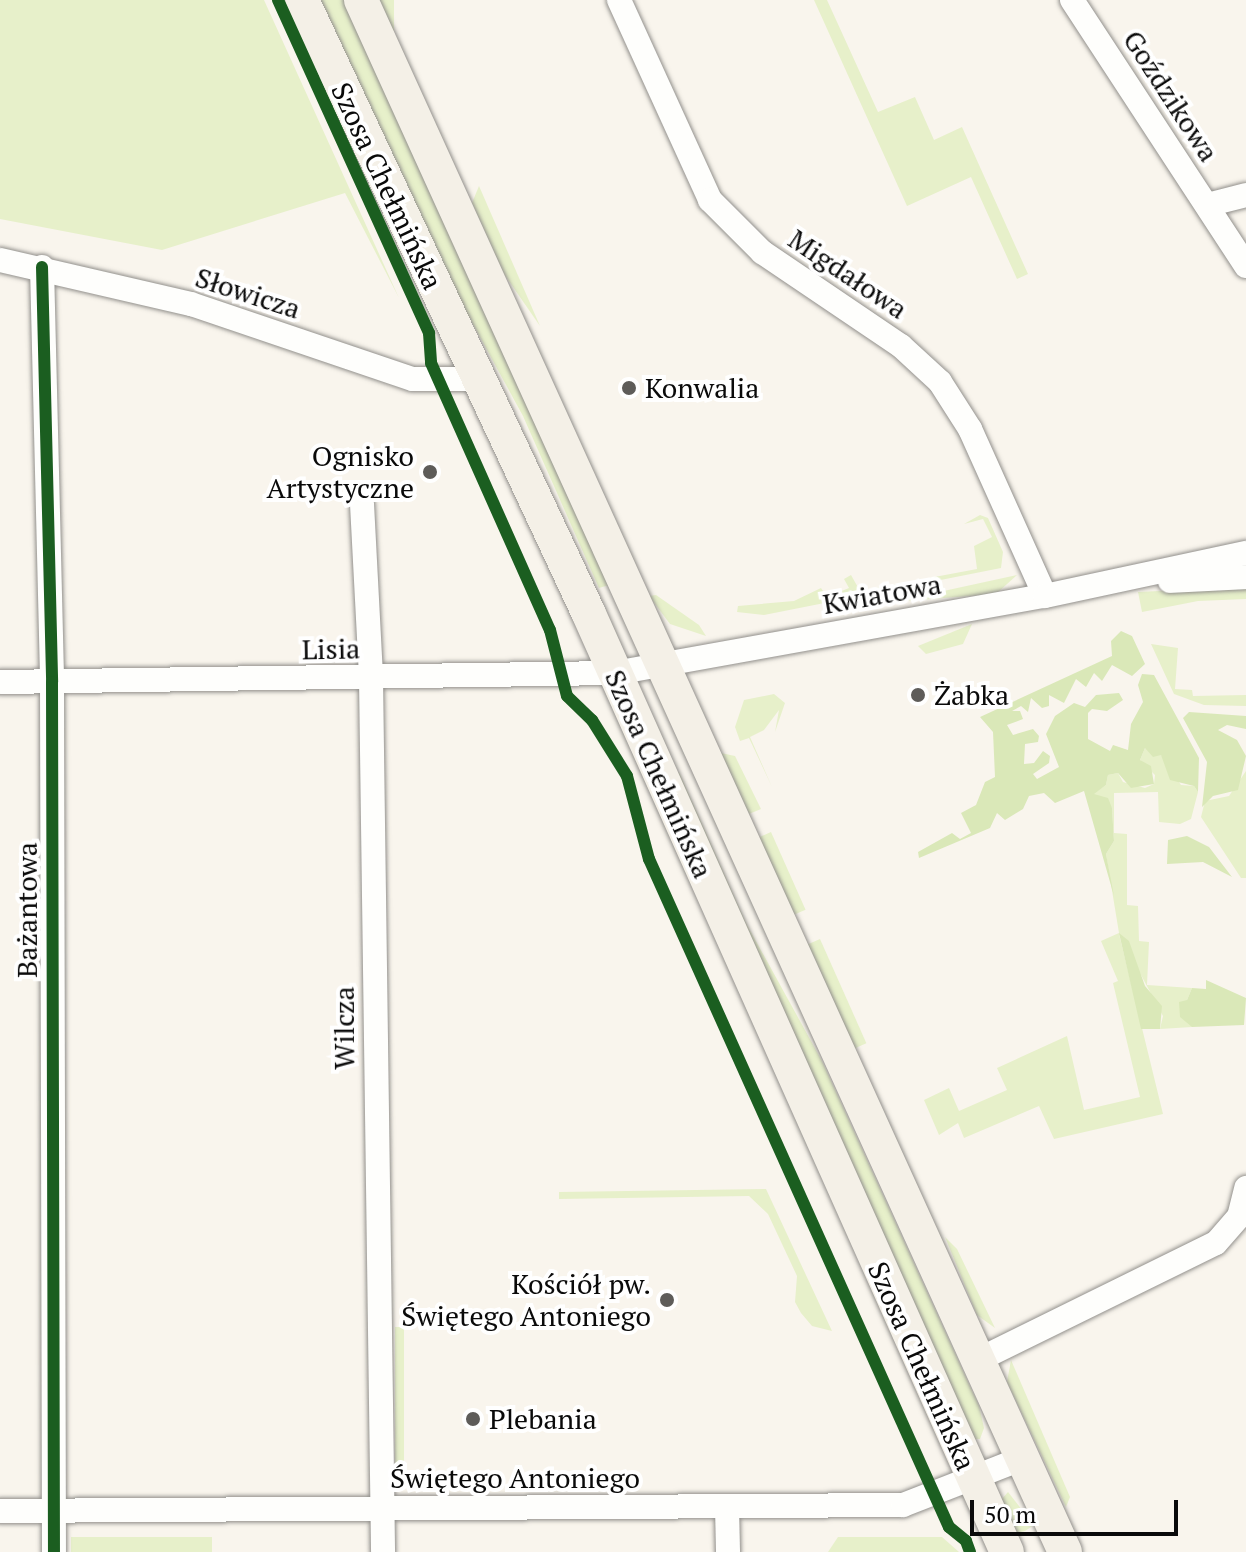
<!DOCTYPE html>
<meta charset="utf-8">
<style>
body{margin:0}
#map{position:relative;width:1246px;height:1552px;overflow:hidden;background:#f9f5ed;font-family:"PT Serif",serif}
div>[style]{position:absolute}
.green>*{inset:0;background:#e7f0ca;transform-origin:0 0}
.forest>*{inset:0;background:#dae8b8}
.roads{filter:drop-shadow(0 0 2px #92908c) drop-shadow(0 0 2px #92908c)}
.street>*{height:24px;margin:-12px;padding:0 12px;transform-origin:12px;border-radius:12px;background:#fefefc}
.secondary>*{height:34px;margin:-17px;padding:0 17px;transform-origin:17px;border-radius:17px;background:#f4f0e7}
.cycleway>*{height:12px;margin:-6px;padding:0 6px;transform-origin:6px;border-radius:6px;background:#1b5e20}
.dots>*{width:22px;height:22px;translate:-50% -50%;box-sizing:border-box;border:4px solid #fff;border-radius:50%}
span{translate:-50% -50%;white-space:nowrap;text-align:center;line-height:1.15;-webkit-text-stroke:8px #fff;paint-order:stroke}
.street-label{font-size:28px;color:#0a0a0a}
.poi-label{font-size:28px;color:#0a0a0a}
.left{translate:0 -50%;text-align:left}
.right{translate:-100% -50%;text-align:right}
.scale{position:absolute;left:970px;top:1500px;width:208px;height:36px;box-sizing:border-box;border:4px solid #0a0a0a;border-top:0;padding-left:10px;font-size:24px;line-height:28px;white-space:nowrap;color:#0a0a0a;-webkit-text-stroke:6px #fff;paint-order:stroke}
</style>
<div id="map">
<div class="green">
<div style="clip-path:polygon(0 0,264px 0,399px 298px,345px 193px,162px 250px,0 219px)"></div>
<div style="clip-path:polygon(321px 0,344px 0,609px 585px,599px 588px,523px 416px,444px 271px)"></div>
<div style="left:380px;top:0;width:14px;height:170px"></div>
<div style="clip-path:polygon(814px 0,827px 0,878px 112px,915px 97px,934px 140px,962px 127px,1028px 274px,1017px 279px,971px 177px,907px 206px)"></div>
<div style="clip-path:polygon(479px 186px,540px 326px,504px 274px,472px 203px)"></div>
<div style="clip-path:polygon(980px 515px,988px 518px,1003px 552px,1001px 568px,764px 615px,737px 612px,738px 606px,794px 601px,821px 588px,827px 597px,849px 588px,844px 579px,851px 575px,860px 591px,977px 569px,974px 546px,992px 537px,983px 519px,964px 524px)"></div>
<div style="clip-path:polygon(1017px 575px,996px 594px,893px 602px)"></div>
<div style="clip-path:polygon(1246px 587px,1246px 599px,1198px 601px,1142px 612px,1138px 592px)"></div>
<div style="clip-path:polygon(656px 595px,699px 625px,706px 636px,670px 624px,649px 596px)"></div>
<div style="clip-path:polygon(972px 624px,963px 644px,926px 654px,918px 646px)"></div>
<div style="clip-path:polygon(1151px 644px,1178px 648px,1175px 689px,1192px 690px,1193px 696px,1246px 695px,1246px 706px,1204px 705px,1174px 694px)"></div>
<div style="clip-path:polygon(774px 694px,785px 703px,775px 732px,779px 710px,764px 730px,750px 737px,772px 787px,749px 738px,740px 741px,735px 727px,744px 700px)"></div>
<div style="clip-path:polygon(1145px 748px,1161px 755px,1181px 785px,1194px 786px,1198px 792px,1191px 819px,1180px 824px,1159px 822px,1158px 792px,1114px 793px,1114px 833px,1127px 834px,1127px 905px,1138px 906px,1139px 941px,1149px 942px,1147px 985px,1192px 988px,1187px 1000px,1192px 1027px,1160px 1029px,1163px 1016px,1119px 934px,1163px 1114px,1054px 1139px,1039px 1106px,964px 1138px,958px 1123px,939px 1135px,924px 1100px,949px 1088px,959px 1111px,1007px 1090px,997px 1068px,1067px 1036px,1084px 1110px,1140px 1097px,1113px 983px,1118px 981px,1101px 941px,1119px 933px,1106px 854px,1114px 841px,1112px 808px,1093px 794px,1106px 785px,1108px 775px,1118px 773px,1123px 782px,1145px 788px,1154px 784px,1155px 775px,1140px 760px)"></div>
<div style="clip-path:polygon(721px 753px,735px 756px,761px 809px,749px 814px)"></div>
<div style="clip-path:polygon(1246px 771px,1246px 878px,1241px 878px,1201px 817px,1205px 801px,1229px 796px)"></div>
<div style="clip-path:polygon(679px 772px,746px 923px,822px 1061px,979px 1406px,984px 1428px,980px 1439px,974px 1439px,671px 776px)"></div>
<div style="left:771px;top:832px;width:85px;height:14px;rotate:66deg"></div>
<div style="left:820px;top:939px;width:114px;height:13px;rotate:66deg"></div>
<div style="clip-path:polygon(766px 1189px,832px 1331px,812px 1326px,801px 1313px,795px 1302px,797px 1276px,768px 1214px,749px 1196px,559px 1199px,559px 1192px)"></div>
<div style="clip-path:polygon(945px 1237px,957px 1249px,995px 1328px,977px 1315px)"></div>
<div style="left:395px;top:1327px;width:9px;height:155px"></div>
<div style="clip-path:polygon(1011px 1360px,1070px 1497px,1066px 1507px,1007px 1382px)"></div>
<div style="clip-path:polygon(1008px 1492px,1034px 1525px,1025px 1531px,1016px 1533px,1001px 1500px)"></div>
<div style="left:212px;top:1537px;width:15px;height:141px;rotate:90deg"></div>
<div style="clip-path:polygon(838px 1537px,942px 1537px,959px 1552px,828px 1552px)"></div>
</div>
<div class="forest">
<div style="clip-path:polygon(1121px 631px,1132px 636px,1145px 664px,1132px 676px,1112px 665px,1102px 681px,1094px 673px,1086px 687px,1076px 679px,1064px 703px,1049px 695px,1049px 706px,1042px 708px,1031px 698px,1028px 712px,1021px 706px,1012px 711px,1020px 711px,1023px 719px,1007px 725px,1013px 735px,1033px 729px,1039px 736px,1038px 742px,1025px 744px,1024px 764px,1034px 763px,1043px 751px,1050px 756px,1049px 763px,1033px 774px,1037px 779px,1059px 767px,1046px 734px,1055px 716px,1074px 703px,1085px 707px,1096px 695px,1119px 693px,1123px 700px,1107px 711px,1092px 709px,1088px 713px,1088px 739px,1110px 751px,1113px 745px,1128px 750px,1131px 724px,1143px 702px,1138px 685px,1142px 674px,1154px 675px,1199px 758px,1198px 792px,1194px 786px,1170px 780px,1161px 755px,1153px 757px,1145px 748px,1140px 760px,1151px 766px,1154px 784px,1131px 788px,1118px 773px,1108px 775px,1106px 785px,1094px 794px,1108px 798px,1112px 808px,1114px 841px,1106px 854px,1114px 896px,1084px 791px,1055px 803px,1044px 793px,1029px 796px,1023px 809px,1005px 820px,997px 813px,990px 828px,919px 858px,918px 852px,952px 833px,960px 839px,971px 833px,961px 813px,976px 805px,985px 782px,995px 777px,993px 732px,980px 717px,1112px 656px,1111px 641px)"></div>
<div style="clip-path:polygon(1189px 712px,1246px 716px,1246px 729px,1227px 725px,1218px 730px,1237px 740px,1246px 756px,1238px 790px,1213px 796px,1202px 807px,1207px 762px,1183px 718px)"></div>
<div style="clip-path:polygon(1187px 836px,1209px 847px,1232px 877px,1203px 862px,1167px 864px,1168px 840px)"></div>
<div style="clip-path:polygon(1119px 933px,1129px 941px,1145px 986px,1162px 1006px,1160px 1029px,1141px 1029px)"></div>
<div style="clip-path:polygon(1206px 980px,1246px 998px,1244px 1025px,1192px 1027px,1180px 1017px,1179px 1002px,1187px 1000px,1192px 988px,1206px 989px)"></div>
</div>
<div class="roads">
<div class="street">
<div style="left:619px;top:0;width:220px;rotate:65.5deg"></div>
<div style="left:710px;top:200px;width:74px;rotate:45deg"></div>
<div style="left:762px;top:252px;width:168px;rotate:34.1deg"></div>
<div style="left:901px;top:346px;width:53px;rotate:42.7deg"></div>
<div style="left:940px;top:382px;width:56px;rotate:57.4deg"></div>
<div style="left:970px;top:429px;width:183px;rotate:65.8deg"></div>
<div style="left:1072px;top:0;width:318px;rotate:56.8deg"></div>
<div style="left:1207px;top:205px;width:40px;rotate:-14.4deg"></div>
<div style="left:0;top:260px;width:196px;rotate:13deg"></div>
<div style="left:191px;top:304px;width:234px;rotate:18.7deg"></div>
<div style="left:413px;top:379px;width:62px"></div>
<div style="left:42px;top:267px;width:415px;rotate:88.6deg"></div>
<div style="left:52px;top:682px;width:870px;rotate:89.87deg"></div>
<div style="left:362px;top:504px;width:174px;rotate:87deg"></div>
<div style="left:371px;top:678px;width:874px;rotate:89.21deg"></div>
<div style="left:1170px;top:581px;width:76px;rotate:-3deg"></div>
<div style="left:0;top:682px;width:615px;rotate:-0.84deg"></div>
<div style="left:615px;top:673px;width:437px;rotate:-10.2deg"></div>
<div style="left:1045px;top:596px;width:206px;rotate:-12.1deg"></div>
<div style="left:976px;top:1361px;width:267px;rotate:-26.2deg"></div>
<div style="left:1216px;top:1243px;width:35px;rotate:-49deg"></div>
<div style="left:1239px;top:1217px;width:30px;rotate:-76deg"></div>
<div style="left:727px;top:1507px;width:45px;rotate:88.7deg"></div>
<div style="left:0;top:1511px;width:903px;rotate:-0.38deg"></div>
<div style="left:903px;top:1505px;width:127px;rotate:-21.3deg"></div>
</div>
<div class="secondary">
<div style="left:302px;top:0;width:676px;rotate:64.95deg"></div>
<div style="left:588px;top:612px;width:1029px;rotate:65.98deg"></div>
<div style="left:361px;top:0;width:1704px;rotate:65.6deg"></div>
</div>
</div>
<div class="cycleway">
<div style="left:278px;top:0;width:366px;rotate:65.6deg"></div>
<div style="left:429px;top:333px;width:30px;rotate:86deg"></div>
<div style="left:431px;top:363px;width:292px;rotate:66deg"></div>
<div style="left:550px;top:630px;width:68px;rotate:75.6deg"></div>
<div style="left:567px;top:696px;width:35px;rotate:44deg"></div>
<div style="left:592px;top:720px;width:66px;rotate:58deg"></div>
<div style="left:627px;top:776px;width:86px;rotate:75.2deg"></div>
<div style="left:649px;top:859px;width:732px;rotate:65.82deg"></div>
<div style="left:949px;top:1527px;width:22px;rotate:39deg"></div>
<div style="left:966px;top:1541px;width:12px;rotate:70deg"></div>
<div style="left:42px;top:267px;width:415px;rotate:88.6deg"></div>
<div style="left:52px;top:682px;width:870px;rotate:89.87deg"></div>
</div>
<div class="dots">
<div style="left:629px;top:388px;background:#5e5c59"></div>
<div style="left:430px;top:472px;background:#5e5c59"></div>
<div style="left:918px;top:695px;background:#5e5c59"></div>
<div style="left:667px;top:1300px;background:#5e5c59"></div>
<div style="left:473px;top:1419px;background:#5e5c59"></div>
</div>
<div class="street-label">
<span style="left:1171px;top:96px;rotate:57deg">Goździkowa</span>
<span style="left:387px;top:186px;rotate:65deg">Szosa Chełmińska</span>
<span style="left:848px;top:274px;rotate:34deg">Migdałowa</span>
<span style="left:248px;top:293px;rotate:18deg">Słowicza</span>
<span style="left:882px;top:594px;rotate:-10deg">Kwiatowa</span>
<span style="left:331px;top:649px;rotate:-1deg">Lisia</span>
<span style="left:659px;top:774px;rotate:66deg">Szosa Chełmińska</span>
<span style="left:27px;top:910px;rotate:-90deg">Bażantowa</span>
<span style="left:344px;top:1028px;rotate:-90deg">Wilcza</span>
<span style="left:922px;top:1366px;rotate:66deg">Szosa Chełmińska</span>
<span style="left:515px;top:1478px">Świętego Antoniego</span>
</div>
<div class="poi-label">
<span class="left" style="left:645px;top:388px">Konwalia</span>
<span class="right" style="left:414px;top:472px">Ognisko<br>Artystyczne</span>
<span class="left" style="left:934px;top:695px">Żabka</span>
<span class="right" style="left:651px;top:1300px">Kościół pw.<br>Świętego Antoniego</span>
<span class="left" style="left:489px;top:1419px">Plebania</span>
</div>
<div class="scale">50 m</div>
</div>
